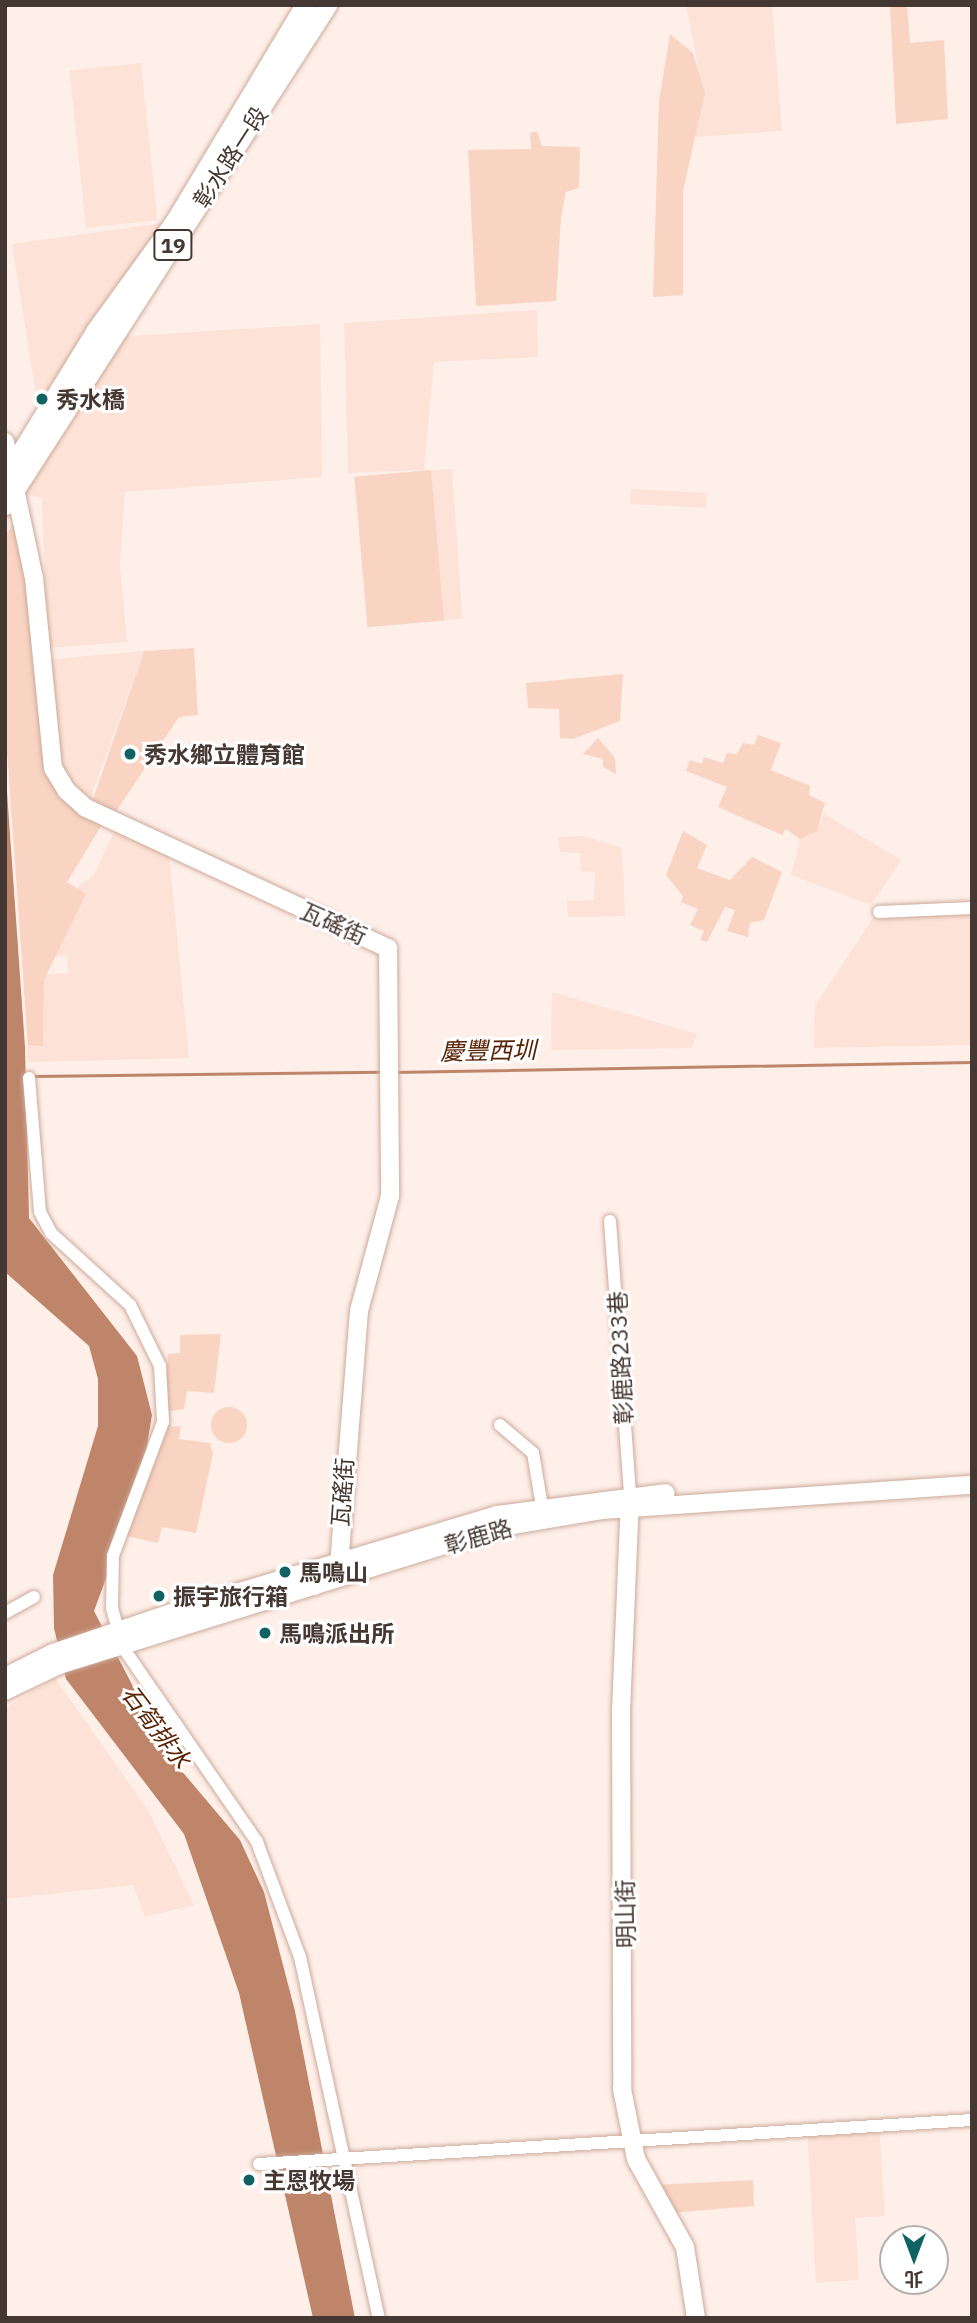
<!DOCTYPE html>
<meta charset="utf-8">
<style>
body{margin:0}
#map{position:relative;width:977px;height:2323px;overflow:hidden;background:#feefe9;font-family:"IBM Plex Sans","Noto Sans TC",sans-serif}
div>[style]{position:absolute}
.built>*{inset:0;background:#fde3d7;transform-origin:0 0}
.green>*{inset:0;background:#f9d4c3;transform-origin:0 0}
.round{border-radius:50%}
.water>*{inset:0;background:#bf856a}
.stream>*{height:2.5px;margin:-1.25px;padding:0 1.25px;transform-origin:1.25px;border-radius:1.25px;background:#bf856a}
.roads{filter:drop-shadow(0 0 2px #ccaa9a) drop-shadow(0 0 2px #ccaa9a)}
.street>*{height:12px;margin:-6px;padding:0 6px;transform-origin:6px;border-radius:6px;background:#fff}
.secondary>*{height:18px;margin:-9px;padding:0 9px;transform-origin:9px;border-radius:9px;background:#fff}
.primary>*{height:19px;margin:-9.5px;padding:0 9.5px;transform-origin:9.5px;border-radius:9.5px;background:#fff}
.dots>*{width:19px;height:19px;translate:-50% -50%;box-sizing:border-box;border:4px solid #fff;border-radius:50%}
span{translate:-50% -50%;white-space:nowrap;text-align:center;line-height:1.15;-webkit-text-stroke:6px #fff;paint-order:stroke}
.shield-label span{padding:2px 5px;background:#fff;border:2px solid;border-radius:5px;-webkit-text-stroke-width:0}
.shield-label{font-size:21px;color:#453731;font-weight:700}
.street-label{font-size:23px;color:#453731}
.poi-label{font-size:23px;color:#453731;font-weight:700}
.left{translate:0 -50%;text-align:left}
.water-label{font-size:24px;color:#582203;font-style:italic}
.frame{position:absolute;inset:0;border:7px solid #453731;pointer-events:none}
.north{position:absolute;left:879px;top:2225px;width:70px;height:70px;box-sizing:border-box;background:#fff;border:2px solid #b5afad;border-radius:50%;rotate:180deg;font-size:19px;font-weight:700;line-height:28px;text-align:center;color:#453731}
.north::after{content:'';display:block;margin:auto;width:24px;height:32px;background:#116262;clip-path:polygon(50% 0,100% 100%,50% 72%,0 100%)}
</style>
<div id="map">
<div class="built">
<div style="clip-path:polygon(686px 5px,772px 5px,782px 131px,694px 137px,700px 76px)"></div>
<div style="left:141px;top:63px;width:158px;height:72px;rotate:84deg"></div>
<div style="clip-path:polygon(163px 223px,39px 416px,12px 244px)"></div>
<div style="clip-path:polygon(537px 310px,538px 357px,434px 362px,424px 470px,348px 473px,344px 323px)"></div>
<div style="clip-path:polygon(320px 324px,322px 477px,125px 492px,120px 564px,127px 642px,47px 648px,42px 498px,21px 494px,116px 337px)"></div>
<div style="left:452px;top:469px;width:150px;height:21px;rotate:86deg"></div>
<div style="left:631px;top:489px;width:76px;height:15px;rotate:3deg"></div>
<div style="clip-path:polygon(144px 651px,93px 791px,92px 802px,58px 776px,46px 660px)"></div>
<div style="clip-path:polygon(824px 814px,901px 860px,871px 905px,791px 875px,800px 839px,817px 831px)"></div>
<div style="clip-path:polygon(115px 831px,169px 853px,189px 1058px,28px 1062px,24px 976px,68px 973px,67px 957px,56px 956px,56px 940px,79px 885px,93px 876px)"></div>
<div style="clip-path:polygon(584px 836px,622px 848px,625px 916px,568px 917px,567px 901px,594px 900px,595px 872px,581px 871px,580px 853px,560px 852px,558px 837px)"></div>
<div style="clip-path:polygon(972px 911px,972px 1045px,814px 1048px,815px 1006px,875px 915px)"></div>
<div style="clip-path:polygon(552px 992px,697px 1034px,692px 1048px,551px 1050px)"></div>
<div style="clip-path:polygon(55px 1678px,148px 1810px,194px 1905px,145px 1917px,133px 1885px,5px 1899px,5px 1708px)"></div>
<div style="clip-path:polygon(879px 2126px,885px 2216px,855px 2218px,859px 2280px,816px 2283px,807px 2130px)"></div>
</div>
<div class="green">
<div style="clip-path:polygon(890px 5px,907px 5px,910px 43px,944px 40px,948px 119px,896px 124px)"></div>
<div style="clip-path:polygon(670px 34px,693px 53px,705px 93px,683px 191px,683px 295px,653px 297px,659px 101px)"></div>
<div style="clip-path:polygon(537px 131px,542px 146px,580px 147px,579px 188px,566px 192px,561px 218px,556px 301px,476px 306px,468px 150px,531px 149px,530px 133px)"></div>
<div style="left:431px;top:470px;width:151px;height:77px;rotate:85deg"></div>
<div style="clip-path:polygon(25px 506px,47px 765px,103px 823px,67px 882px,86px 894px,44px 980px,43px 1046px,28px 1045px,5px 723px,5px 536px)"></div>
<div style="clip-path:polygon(194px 648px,198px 715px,179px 717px,115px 813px,92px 802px,144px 651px)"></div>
<div style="clip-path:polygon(623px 674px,620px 721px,573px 739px,560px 738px,559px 709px,528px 708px,526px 683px)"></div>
<div style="clip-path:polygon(758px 735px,781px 743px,771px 770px,810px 786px,809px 795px,825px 803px,817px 831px,800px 839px,786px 829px,782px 835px,718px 807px,727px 787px,686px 771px,690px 760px,702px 764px,704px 757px,723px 763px,727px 753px,737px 754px,743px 743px,754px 745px)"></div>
<div style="clip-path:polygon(598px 738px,615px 758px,616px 774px,603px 767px,603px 759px,583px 754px)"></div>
<div style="clip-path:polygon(683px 831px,707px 845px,697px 868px,730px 880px,752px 857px,782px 872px,764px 920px,750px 923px,748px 937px,727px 931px,735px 910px,725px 907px,707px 942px,700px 940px,704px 931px,690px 925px,698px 909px,681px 902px,683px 896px,666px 875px)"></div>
<div style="clip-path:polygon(221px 1334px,214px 1393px,187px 1391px,184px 1409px,164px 1412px,168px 1354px,180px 1353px,180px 1335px)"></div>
<div class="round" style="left:211px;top:1407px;width:36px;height:36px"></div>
<div style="clip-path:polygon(163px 1417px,172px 1427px,181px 1426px,179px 1439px,210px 1443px,213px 1454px,196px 1533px,162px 1527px,158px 1543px,122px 1535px)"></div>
<div style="clip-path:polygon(753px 2180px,754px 2206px,670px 2213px,653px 2185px)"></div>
</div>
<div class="water">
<div style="clip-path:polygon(5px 763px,25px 1047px,29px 1218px,137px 1356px,152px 1415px,141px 1484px,94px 1611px,169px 1756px,240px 1840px,264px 1892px,295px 2011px,355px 2318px,313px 2318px,239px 1993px,184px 1834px,66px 1679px,54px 1628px,53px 1575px,98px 1426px,98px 1379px,89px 1346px,5px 1272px)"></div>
</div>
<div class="stream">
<div style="left:394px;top:1072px;width:578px;rotate:-0.99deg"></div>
<div style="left:34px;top:1076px;width:347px;rotate:-0.7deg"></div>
</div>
<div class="roads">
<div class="street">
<div style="left:879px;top:912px;width:93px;rotate:-2.5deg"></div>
<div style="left:29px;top:1078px;width:134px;rotate:85.3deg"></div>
<div style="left:40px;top:1212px;width:24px;rotate:62deg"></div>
<div style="left:51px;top:1233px;width:107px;rotate:42.3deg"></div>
<div style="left:130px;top:1305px;width:68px;rotate:63.8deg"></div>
<div style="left:160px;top:1366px;width:56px;rotate:86.9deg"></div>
<div style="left:163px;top:1422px;width:143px;rotate:110.5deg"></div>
<div style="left:113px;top:1556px;width:52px;rotate:91.1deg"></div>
<div style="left:112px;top:1608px;width:39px;rotate:75deg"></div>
<div style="left:122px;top:1646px;width:238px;rotate:55.4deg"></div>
<div style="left:257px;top:1842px;width:123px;rotate:69.5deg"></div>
<div style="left:300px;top:1957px;width:370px;rotate:77.7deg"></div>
<div style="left:610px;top:1221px;width:275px;rotate:85.8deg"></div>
<div style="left:500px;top:1425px;width:43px;rotate:40.3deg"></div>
<div style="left:533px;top:1453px;width:54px;rotate:80.4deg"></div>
<div style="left:5px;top:1613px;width:33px;rotate:-29deg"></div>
<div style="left:259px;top:2164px;width:714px;rotate:-3.53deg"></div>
</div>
<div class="secondary">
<div style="left:5px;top:442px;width:139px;rotate:78deg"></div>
<div style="left:34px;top:578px;width:191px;rotate:84.3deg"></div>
<div style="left:53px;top:768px;width:27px;rotate:59deg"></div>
<div style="left:67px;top:791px;width:25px;rotate:42deg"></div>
<div style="left:86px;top:808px;width:333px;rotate:24.9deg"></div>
<div style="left:388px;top:948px;width:248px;rotate:89.5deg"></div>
<div style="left:390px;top:1196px;width:119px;rotate:105.1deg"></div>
<div style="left:359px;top:1311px;width:253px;rotate:94.5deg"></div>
<div style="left:339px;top:1563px;width:34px;rotate:137deg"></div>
<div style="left:630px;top:1497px;width:211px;rotate:92.4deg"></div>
<div style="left:621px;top:1708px;width:381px;rotate:89.8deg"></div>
<div style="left:622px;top:2089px;width:71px;rotate:78.7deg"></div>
<div style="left:636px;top:2159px;width:101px;rotate:60.9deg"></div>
<div style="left:685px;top:2247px;width:72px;rotate:81.2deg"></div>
<div style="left:5px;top:1677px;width:54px;rotate:-26.6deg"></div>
<div style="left:53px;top:1653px;width:144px;rotate:-18.7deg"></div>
<div style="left:189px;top:1607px;width:321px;rotate:-16.6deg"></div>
<div style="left:497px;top:1515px;width:170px;rotate:-7.4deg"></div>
<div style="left:5px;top:1691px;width:60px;rotate:-25.7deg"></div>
<div style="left:59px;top:1665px;width:464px;rotate:-17.3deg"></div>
<div style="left:502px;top:1527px;width:101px;rotate:-9.6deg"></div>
<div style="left:602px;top:1510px;width:371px;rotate:-3.9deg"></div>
</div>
<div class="primary">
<div style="left:5px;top:478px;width:174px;rotate:-58.4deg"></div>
<div style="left:96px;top:330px;width:135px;rotate:-54.1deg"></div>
<div style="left:175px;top:221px;width:252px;rotate:-59deg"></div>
<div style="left:5px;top:505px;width:595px;rotate:-57.22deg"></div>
</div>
</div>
<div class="dots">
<div style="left:42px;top:399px;background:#116262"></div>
<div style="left:130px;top:754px;background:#116262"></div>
<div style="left:285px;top:1572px;background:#116262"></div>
<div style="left:159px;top:1596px;background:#116262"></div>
<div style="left:265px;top:1633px;background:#116262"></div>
<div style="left:249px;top:2180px;background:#116262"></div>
</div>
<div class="shield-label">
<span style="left:173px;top:245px">19</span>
</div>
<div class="street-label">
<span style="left:230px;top:157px;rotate:-57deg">彰水路一段</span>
<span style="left:334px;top:923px;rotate:24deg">瓦磘街</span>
<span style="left:620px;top:1358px;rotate:-93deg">彰鹿路233巷</span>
<span style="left:342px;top:1492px;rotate:-86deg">瓦磘街</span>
<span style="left:478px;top:1536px;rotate:-16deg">彰鹿路</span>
<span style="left:625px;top:1914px;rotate:-91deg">明山街</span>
</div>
<div class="poi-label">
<span class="left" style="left:56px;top:399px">秀水橋</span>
<span class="left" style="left:144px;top:754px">秀水鄉立體育館</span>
<span class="left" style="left:299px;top:1572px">馬鳴山</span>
<span class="left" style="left:173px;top:1596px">振宇旅行箱</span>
<span class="left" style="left:279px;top:1633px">馬鳴派出所</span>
<span class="left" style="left:263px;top:2180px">主恩牧場</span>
</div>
<div class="water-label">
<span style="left:488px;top:1051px;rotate:-1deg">慶豐西圳</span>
<span style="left:156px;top:1727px;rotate:53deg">石筍排水</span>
</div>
<div class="frame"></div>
<div class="north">北</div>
</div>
